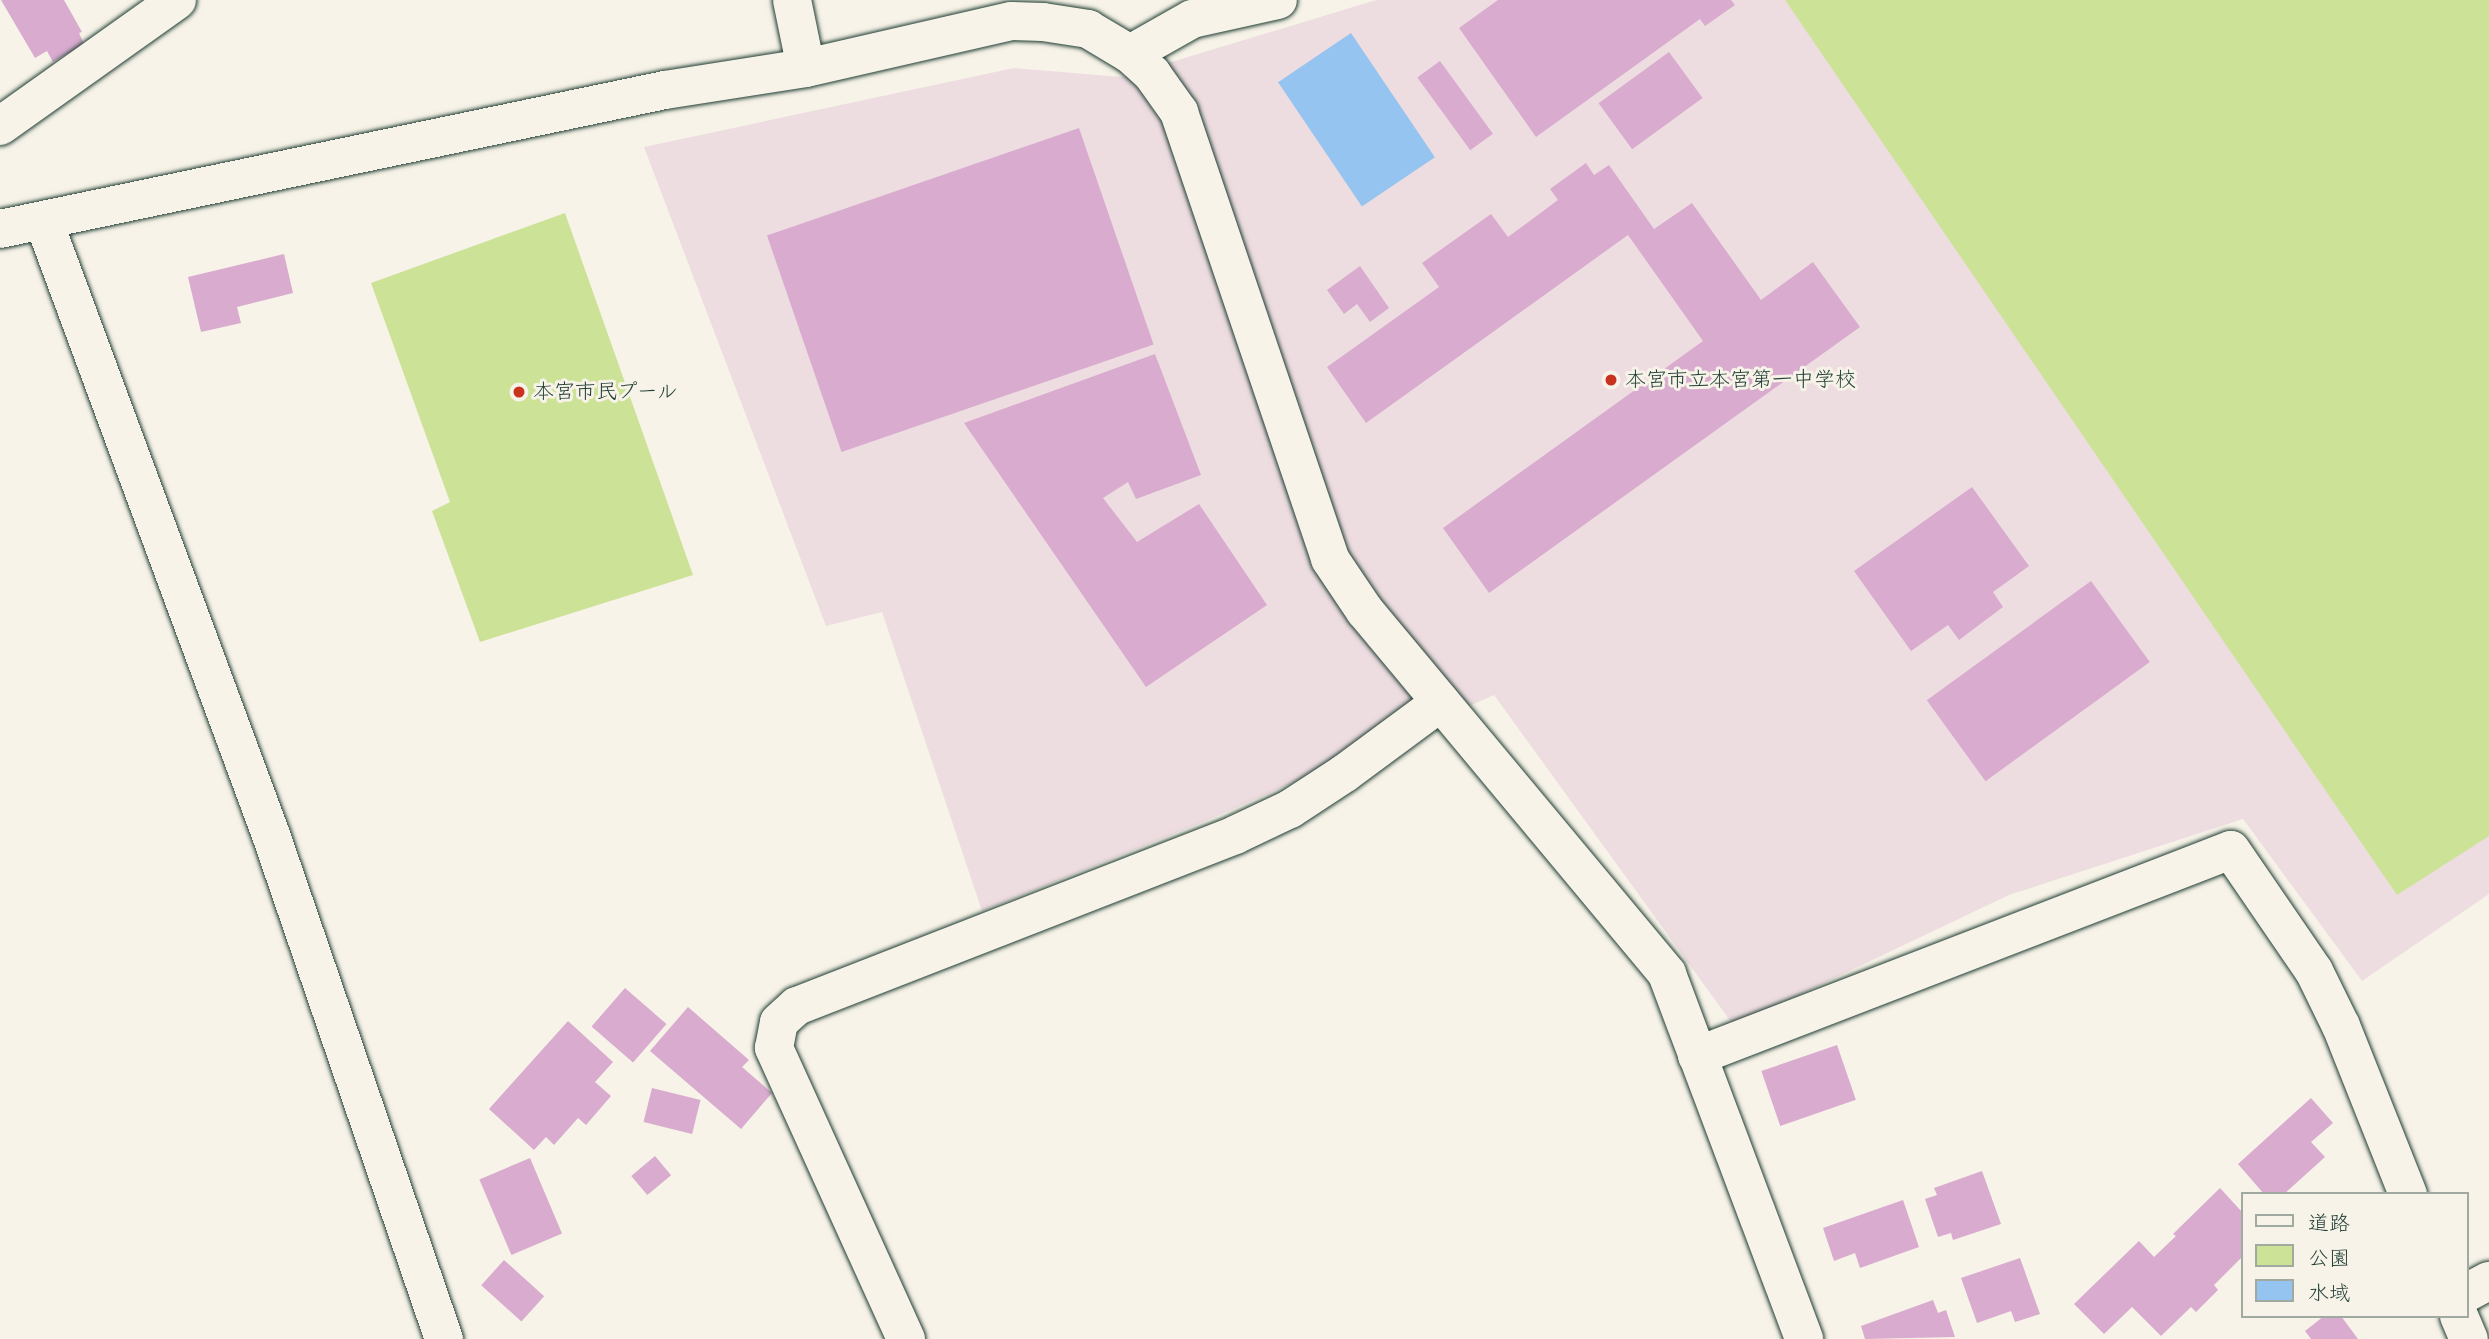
<!DOCTYPE html>
<meta charset="utf-8">
<style>
body{margin:0}
#map{position:relative;width:2489px;height:1339px;overflow:hidden;background:#f7f3e8;font-family:"Balsamiq Sans","Klee One",sans-serif}
div>[style]{position:absolute}
.built>*{inset:0;background:#eedde0}
.green>*{inset:0;background:#cce297}
.water>*{inset:0;background:#95c4f0;transform-origin:0 0}
.building>*{inset:0;background:#d8abcf;transform-origin:0 0}
.roads{filter:drop-shadow(0 0 2px #1f3d34) drop-shadow(0 0 2px #1f3d34)}
.minor>*{height:38px;margin:-19px;padding:0 19px;transform-origin:19px;border-radius:19px;background:#f7f3e8}
.dots>*{width:19px;height:19px;translate:-50% -50%;box-sizing:border-box;border:4px solid #f7f3e8;border-radius:50%}
span{translate:-50% -50%;white-space:nowrap;text-align:center;line-height:1.15;-webkit-text-stroke:6px #f7f3e8;paint-order:stroke}
.poi-label{font-size:21px;color:#1f3d34}
.left{translate:0 -50%;text-align:left}
.legend{position:absolute;left:2241px;top:1192px;width:228px;height:126px;box-sizing:border-box;background:#f7f3e8;border:2px solid #a1aaa0;margin:0;padding:9px 12px;list-style:none;font-size:21px;color:#1f3d34}
.legend li{display:flex;align-items:center;gap:14px;height:35px}
.legend b{width:35px;border:2px solid #a1aaa0}
</style>
<div id="map">
<div class="built">
<div style="clip-path:polygon(1376px 0,2489px 0,2489px 894px,2362px 981px,2243px 819px,2009px 895px,1734px 1026px,1494px 695px,1203px 822px,982px 911px,882px 612px,826px 626px,644px 147px,1014px 68px,1122px 77px)"></div>
</div>
<div class="green">
<div style="clip-path:polygon(1785px 0,2489px 0,2489px 836px,2397px 895px)"></div>
<div style="clip-path:polygon(565px 213px,693px 575px,480px 642px,432px 511px,450px 502px,371px 283px)"></div>
</div>
<div class="water">
<div style="left:1351px;top:33px;width:150px;height:88px;rotate:56deg"></div>
</div>
<div class="building">
<div style="clip-path:polygon(1px 0,64px 0,82px 32px,79px 33px,84px 44px,53px 62px,47px 51px,35px 58px)"></div>
<div style="clip-path:polygon(1498px 0,1731px 0,1735px 5px,1705px 26px,1700px 19px,1536px 137px,1459px 28px)"></div>
<div style="left:1669px;top:52px;width:57px;height:87px;rotate:54deg"></div>
<div style="left:1440px;top:61px;width:90px;height:28px;rotate:54deg"></div>
<div style="left:1079px;top:128px;width:229px;height:330px;rotate:71deg"></div>
<div style="clip-path:polygon(1586px 163px,1594px 175px,1609px 165px,1654px 229px,1692px 203px,1761px 300px,1813px 262px,1860px 327px,1489px 593px,1443px 528px,1703px 341px,1628px 235px,1366px 423px,1327px 367px,1439px 287px,1422px 263px,1491px 214px,1508px 237px,1558px 200px,1550px 189px)"></div>
<div style="clip-path:polygon(284px 254px,293px 293px,237px 307px,241px 323px,201px 332px,188px 277px)"></div>
<div style="clip-path:polygon(1360px 266px,1389px 308px,1370px 322px,1357px 304px,1344px 314px,1327px 290px)"></div>
<div style="clip-path:polygon(1155px 354px,1201px 475px,1136px 499px,1128px 482px,1103px 498px,1137px 542px,1199px 504px,1267px 605px,1146px 687px,964px 423px)"></div>
<div style="clip-path:polygon(1972px 487px,2029px 566px,1993px 592px,2003px 607px,1959px 640px,1948px 625px,1911px 651px,1854px 571px)"></div>
<div style="left:2091px;top:581px;width:100px;height:203px;rotate:54deg"></div>
<div style="left:625px;top:988px;width:55px;height:51px;rotate:41deg"></div>
<div style="clip-path:polygon(688px 1007px,749px 1060px,742px 1067px,772px 1093px,741px 1129px,650px 1051px)"></div>
<div style="clip-path:polygon(568px 1021px,613px 1062px,595px 1082px,611px 1096px,586px 1125px,578px 1118px,554px 1145px,546px 1137px,534px 1150px,489px 1109px)"></div>
<div style="left:1837px;top:1045px;width:58px;height:80px;rotate:71deg"></div>
<div style="left:652px;top:1088px;width:50px;height:35px;rotate:14deg"></div>
<div style="clip-path:polygon(2311px 1098px,2333px 1123px,2311px 1142px,2325px 1157px,2284px 1194px,2264px 1194px,2238px 1164px)"></div>
<div style="left:655px;top:1156px;width:25px;height:31px;rotate:50deg"></div>
<div style="left:530px;top:1158px;width:82px;height:55px;rotate:67deg"></div>
<div style="clip-path:polygon(1982px 1171px,2001px 1224px,1953px 1240px,1951px 1233px,1938px 1237px,1925px 1199px,1937px 1195px,1934px 1188px)"></div>
<div style="clip-path:polygon(2220px 1188px,2242px 1212px,2242px 1257px,2214px 1285px,2218px 1290px,2196px 1312px,2191px 1307px,2161px 1336px,2132px 1307px,2104px 1334px,2074px 1304px,2139px 1241px,2154px 1257px,2176px 1236px,2173px 1234px)"></div>
<div style="clip-path:polygon(1903px 1200px,1919px 1247px,1860px 1268px,1855px 1253px,1834px 1261px,1823px 1228px)"></div>
<div style="clip-path:polygon(2020px 1258px,2040px 1314px,2015px 1322px,2011px 1311px,1977px 1323px,1961px 1278px)"></div>
<div style="left:504px;top:1260px;width:54px;height:34px;rotate:42deg"></div>
<div style="clip-path:polygon(1933px 1300px,1938px 1313px,1946px 1310px,1955px 1337px,1865px 1339px,1861px 1326px)"></div>
<div style="clip-path:polygon(2324px 1316px,2341px 1316px,2358px 1339px,2311px 1339px,2305px 1331px)"></div>
</div>
<div class="roads">
<div class="minor">
<div style="left:792px;top:0;width:69px;rotate:78.4deg"></div>
<div style="left:1130px;top:54px;width:71px;rotate:-29.4deg"></div>
<div style="left:1192px;top:19px;width:88px;rotate:-12.5deg"></div>
<div style="left:0;top:126px;width:217px;rotate:-35.4deg"></div>
<div style="left:44px;top:222px;width:654px;rotate:69.68deg"></div>
<div style="left:271px;top:835px;width:533px;rotate:71.06deg"></div>
<div style="left:0;top:229px;width:679px;rotate:-11.81deg"></div>
<div style="left:665px;top:90px;width:143px;rotate:-8.9deg"></div>
<div style="left:806px;top:68px;width:211px;rotate:-12.9deg"></div>
<div style="left:1012px;top:21px;width:31px;rotate:2deg"></div>
<div style="left:1043px;top:22px;width:46px;rotate:8.8deg"></div>
<div style="left:1088px;top:29px;width:49px;rotate:30.8deg"></div>
<div style="left:1130px;top:54px;width:30px;rotate:42deg"></div>
<div style="left:1152px;top:74px;width:47px;rotate:54.6deg"></div>
<div style="left:1179px;top:112px;width:472px;rotate:71.3deg"></div>
<div style="left:1330px;top:559px;width:63px;rotate:56.1deg"></div>
<div style="left:1365px;top:611px;width:472px;rotate:50.2deg"></div>
<div style="left:1667px;top:974px;width:390px;rotate:69.4deg"></div>
<div style="left:1697px;top:1056px;width:572px;rotate:-21.1deg"></div>
<div style="left:2231px;top:850px;width:147px;rotate:55.6deg"></div>
<div style="left:2314px;top:971px;width:61px;rotate:63.9deg"></div>
<div style="left:2341px;top:1026px;width:181px;rotate:68.3deg"></div>
<div style="left:2466px;top:1293px;width:26px;rotate:-28deg"></div>
<div style="left:2459px;top:1316px;width:25px;rotate:67deg"></div>
<div style="left:906px;top:1339px;width:320px;rotate:-114.4deg"></div>
<div style="left:774px;top:1048px;width:26px;rotate:-79deg"></div>
<div style="left:779px;top:1022px;width:24px;rotate:-42deg"></div>
<div style="left:797px;top:1006px;width:470px;rotate:-21.3deg"></div>
<div style="left:1235px;top:835px;width:61px;rotate:-25.3deg"></div>
<div style="left:1290px;top:809px;width:66px;rotate:-33.2deg"></div>
<div style="left:1345px;top:773px;width:119px;rotate:-36.5deg"></div>
</div>
</div>
<div class="dots">
<div style="left:1611px;top:380px;background:#c8321e"></div>
<div style="left:519px;top:392px;background:#c8321e"></div>
</div>
<div class="poi-label">
<span class="left" style="left:1625px;top:380px">本宮市立本宮第一中学校</span>
<span class="left" style="left:533px;top:392px">本宮市民プール</span>
</div>
<ul class="legend">
<li><b style="height:9px;background:#f7f3e8"></b>道路</li>
<li><b style="height:19px;background:#cce297"></b>公園</li>
<li><b style="height:19px;background:#95c4f0"></b>水域</li>
</ul>
</div>
